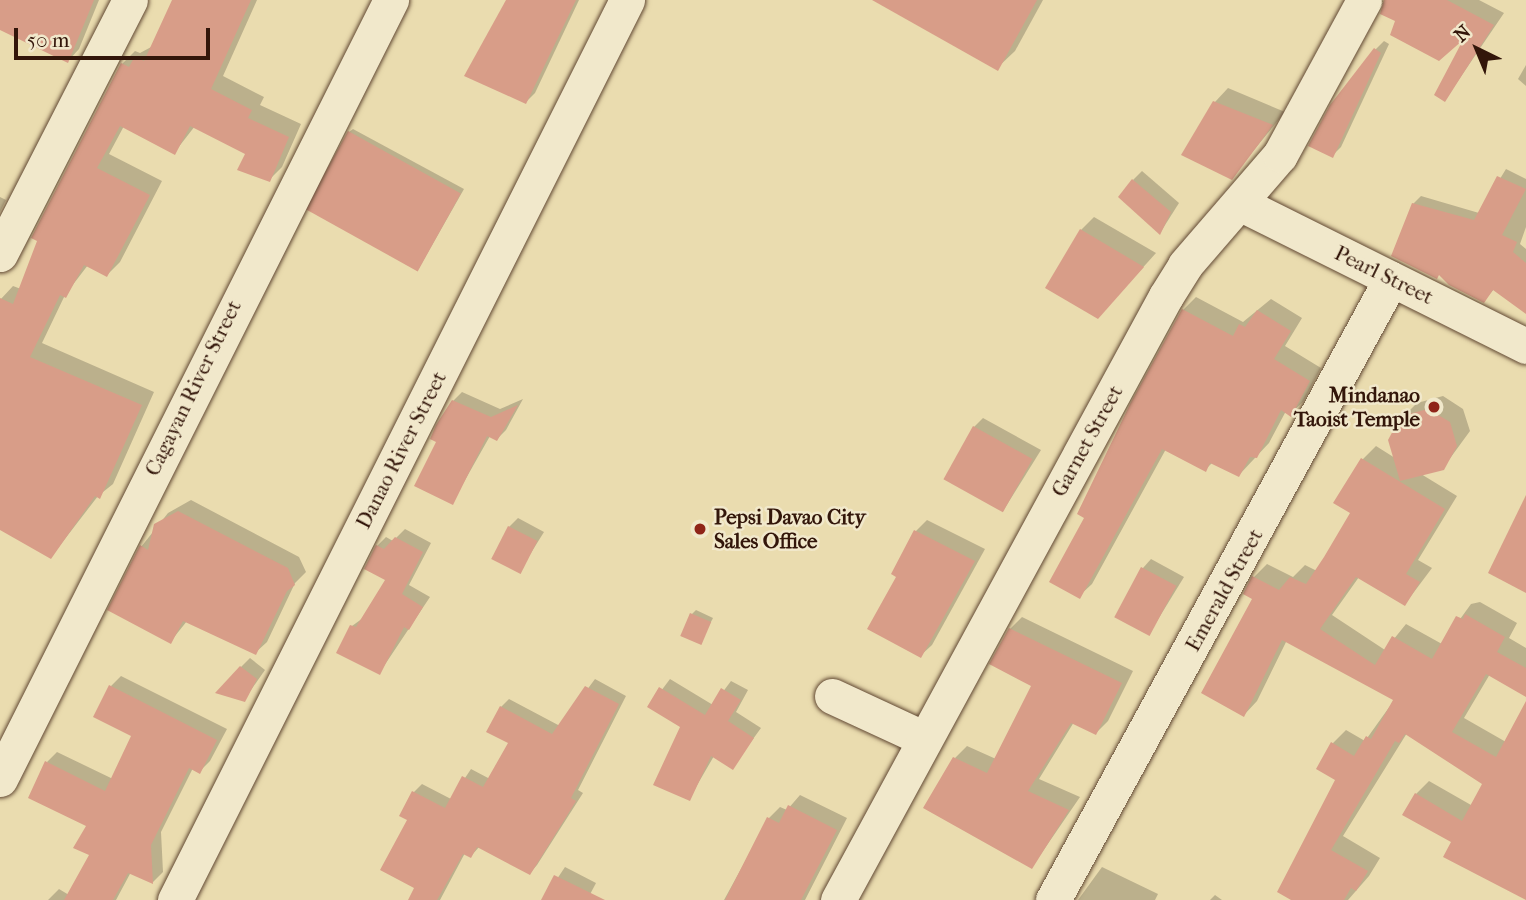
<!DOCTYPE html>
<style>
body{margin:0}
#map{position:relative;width:1526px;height:900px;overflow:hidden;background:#eadcaf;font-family:"IM FELL French Canon",serif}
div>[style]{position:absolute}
.shadow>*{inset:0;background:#0003}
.building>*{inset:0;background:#d89d88;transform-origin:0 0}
.roads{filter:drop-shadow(0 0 2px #614833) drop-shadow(0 0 2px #614833)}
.minor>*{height:35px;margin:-17.5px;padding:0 17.5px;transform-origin:17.5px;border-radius:17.5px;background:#f1e8cb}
.dots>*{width:19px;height:19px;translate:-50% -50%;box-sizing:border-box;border:4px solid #f1e8cb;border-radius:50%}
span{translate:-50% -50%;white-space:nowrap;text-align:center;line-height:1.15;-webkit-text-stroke:5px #f1e8cb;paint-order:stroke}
.street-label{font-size:21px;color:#33160a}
.poi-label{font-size:21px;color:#33160a;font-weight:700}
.right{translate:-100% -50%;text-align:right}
.left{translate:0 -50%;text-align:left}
.north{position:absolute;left:1442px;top:14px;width:70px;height:70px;-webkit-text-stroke:5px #f1e8cb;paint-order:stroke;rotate:317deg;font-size:19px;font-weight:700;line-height:28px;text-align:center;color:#33160a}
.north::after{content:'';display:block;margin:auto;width:24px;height:32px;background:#33160a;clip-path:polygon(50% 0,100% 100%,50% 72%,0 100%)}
.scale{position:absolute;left:14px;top:28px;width:196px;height:32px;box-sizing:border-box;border:4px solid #33160a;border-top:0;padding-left:9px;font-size:21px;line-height:24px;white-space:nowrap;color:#33160a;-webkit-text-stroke:5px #f1e8cb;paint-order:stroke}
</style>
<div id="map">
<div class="shadow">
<div style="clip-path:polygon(0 0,99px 0,79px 49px,68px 61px,0 28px)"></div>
<div style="clip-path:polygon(174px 0,257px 0,223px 76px,264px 97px,260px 105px,301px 124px,282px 167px,269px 180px,248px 154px,195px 126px,174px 153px,124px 126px,109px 154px,162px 181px,120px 262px,107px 275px,88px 265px,65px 295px,42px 343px,154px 392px,113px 484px,98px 496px,51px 557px,0 524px,0 300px,13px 286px,21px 289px,122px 64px,135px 51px,140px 53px,153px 46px)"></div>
<div style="clip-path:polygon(508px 0,579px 0,535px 93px,526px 102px)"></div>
<div style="clip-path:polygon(875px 0,1043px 0,1015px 51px,997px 68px)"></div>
<div style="clip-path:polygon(1384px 0,1479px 0,1504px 13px,1445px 100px,1468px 33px,1397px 20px,1382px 13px)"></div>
<div style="clip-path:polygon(1384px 41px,1389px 44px,1341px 147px,1332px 156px,1375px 50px)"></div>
<div style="clip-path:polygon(1526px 65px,1526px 86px,1518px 79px)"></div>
<div style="clip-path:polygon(1228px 88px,1285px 112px,1231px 178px,1184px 154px,1215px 102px)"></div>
<div style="clip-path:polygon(353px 129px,464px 189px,419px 268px,349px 132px)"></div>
<div style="clip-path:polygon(1506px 169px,1526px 179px,1526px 227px,1520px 244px,1526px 249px,1526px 312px,1494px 289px,1484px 301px,1413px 204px,1421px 196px,1479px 213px)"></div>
<div style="clip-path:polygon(1142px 171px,1179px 203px,1160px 233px,1133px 180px)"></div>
<div style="clip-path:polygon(0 197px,6px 200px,0 212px)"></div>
<div style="clip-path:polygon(1094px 217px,1156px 253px,1111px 303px,1081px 230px)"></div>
<div style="clip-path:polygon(1196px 297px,1243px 322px,1271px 299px,1302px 318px,1285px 346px,1321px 368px,1303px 402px,1290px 414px,1286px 411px,1269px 443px,1239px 475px,1213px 462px,1205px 470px,1166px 449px,1092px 584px,1079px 596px,1087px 518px,1133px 403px,1183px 310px)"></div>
<div style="clip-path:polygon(462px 392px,500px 409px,523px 399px,506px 430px,497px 439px,490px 436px,452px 503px,438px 441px,453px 401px)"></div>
<div style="clip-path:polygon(1443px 396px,1463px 409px,1470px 431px,1443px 468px,1421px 474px,1457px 496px,1418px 560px,1432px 568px,1405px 604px,1359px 577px,1332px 615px,1385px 650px,1406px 624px,1442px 644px,1471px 604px,1480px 602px,1517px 623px,1509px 638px,1526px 648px,1526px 695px,1490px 674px,1464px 718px,1506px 742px,1526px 705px,1526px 899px,1453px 842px,1416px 794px,1429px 781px,1471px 805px,1484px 784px,1407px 733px,1343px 836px,1380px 858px,1369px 876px,1348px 900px,1296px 900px,1337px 779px,1333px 743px,1346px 730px,1365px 741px,1395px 699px,1287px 640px,1257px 701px,1244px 715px,1254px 577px,1267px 564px,1293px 577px,1305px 565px,1317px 571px,1352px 513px,1362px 460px,1376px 446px,1395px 458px,1403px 417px,1417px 403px)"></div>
<div style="clip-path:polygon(983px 418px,1041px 450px,1003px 511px,974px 427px)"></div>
<div style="clip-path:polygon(191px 500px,299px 557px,306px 572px,295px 583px,267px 642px,255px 653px,187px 621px,171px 641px,141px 547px,168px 513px)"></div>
<div style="clip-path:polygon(518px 518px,544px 532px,519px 572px,509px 527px)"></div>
<div style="clip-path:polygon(927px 520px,985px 549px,932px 645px,920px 656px,898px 576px,916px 531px)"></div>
<div style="clip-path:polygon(405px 529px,431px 543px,409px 585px,430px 597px,380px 672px,352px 626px,363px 618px,388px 579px,377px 546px,386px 537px,393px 541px)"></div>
<div style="clip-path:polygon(1151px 559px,1184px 577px,1149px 634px,1143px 568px)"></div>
<div style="clip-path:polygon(696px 610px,713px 618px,700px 643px,692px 614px)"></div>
<div style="clip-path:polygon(1022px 617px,1133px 671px,1108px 721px,1096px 733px,1074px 722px,1039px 779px,1080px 797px,1032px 867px,955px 758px,967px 746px,996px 759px,1033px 686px,1010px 629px)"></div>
<div style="clip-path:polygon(250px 658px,265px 670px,244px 700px,241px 667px)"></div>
<div style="clip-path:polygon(121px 676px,227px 729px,210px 761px,200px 771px,193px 768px,161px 832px,163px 872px,153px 882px,131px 872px,116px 900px,48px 900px,59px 889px,69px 895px,91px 855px,89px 825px,47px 762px,57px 752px,113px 779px,133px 735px,111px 686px)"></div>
<div style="clip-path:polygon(595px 679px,626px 696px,578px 790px,583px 793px,537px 865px,530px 873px,480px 846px,471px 856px,465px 853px,440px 900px,411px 900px,417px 887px,409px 819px,401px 815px,414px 792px,422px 784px,451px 799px,471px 769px,490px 779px,510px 742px,501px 707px,509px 699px,560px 726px)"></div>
<div style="clip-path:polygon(670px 679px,713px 705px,731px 681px,748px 690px,736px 712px,761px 728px,732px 768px,714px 756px,689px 799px,682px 727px,649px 707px)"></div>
<div style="clip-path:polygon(800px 795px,847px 818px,805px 900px,724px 900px,769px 818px,780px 807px,787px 810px)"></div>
<div style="clip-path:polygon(565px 867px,596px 883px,587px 900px,543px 900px)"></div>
<div style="clip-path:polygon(1102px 867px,1158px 894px,1155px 900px,1078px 900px)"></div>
<div style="clip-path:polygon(1215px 895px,1222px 900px,1210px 900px)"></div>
</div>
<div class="building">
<div style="clip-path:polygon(0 0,94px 0,68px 63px,0 30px)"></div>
<div style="clip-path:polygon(172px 0,251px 0,211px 89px,252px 110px,248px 118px,289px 137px,270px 182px,237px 170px,245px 154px,190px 126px,175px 155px,120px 126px,97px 168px,150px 195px,107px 277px,84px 265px,66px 298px,60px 295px,30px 357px,142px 405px,100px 499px,95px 496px,51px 559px,0 530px,0 298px,13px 304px,37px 241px,31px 238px,121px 63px,129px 67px,135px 56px,144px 61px)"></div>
<div style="clip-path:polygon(506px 0,576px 0,526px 104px,464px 76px)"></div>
<div style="clip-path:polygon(872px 0,1037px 0,998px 71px)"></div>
<div style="clip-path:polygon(1384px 0,1447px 0,1494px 25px,1445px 102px,1434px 95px,1463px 40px,1439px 61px,1390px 35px,1395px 21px,1380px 14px)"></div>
<div style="clip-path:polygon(1374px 48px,1381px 53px,1333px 158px,1308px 146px,1330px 105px)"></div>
<div style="clip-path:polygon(1213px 101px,1273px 125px,1232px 180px,1181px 155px)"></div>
<div style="left:348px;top:131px;width:129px;height:89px;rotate:29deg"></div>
<div style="clip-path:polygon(1497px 176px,1526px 189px,1502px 235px,1517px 242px,1513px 252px,1526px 263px,1526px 314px,1493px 290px,1484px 303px,1449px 285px,1439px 275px,1437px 279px,1391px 256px,1412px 203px,1474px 220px)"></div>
<div style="clip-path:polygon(1132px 179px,1171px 212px,1160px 235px,1118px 197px)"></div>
<div style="clip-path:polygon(1080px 229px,1144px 267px,1098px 319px,1045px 288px)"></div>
<div style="clip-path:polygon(1182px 309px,1233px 336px,1239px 324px,1245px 327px,1257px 310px,1291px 331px,1274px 359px,1310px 381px,1291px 417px,1281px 410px,1257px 458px,1250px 457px,1239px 477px,1210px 463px,1206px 472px,1162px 449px,1080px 599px,1049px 582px,1084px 518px,1077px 514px,1131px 402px)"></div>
<div style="clip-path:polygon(452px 400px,491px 417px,518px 405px,497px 441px,487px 436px,453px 505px,414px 486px,436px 442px,430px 439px,436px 425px)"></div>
<div style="clip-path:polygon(1428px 409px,1450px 422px,1457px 446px,1444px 470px,1400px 481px,1388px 440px,1401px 416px)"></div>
<div style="left:973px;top:426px;width:68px;height:61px;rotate:29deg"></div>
<div style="clip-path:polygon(1361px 458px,1445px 509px,1406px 574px,1420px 582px,1405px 606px,1356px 577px,1320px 629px,1375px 665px,1392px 636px,1432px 659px,1456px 616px,1463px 619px,1465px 614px,1505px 637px,1497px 652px,1526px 668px,1526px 697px,1486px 674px,1452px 732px,1496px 757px,1526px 701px,1526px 900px,1443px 857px,1451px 842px,1402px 815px,1415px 793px,1462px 821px,1482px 784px,1405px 734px,1399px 743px,1395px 741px,1331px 850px,1368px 871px,1356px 891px,1351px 888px,1344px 900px,1291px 900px,1277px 892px,1335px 780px,1316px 769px,1331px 742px,1354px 756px,1366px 736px,1371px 739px,1393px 700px,1282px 640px,1244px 717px,1201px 693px,1252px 599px,1243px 594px,1252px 576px,1279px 590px,1290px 577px,1306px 584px,1324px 557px,1350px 513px,1333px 503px)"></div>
<div style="clip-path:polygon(1526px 495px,1526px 593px,1488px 573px)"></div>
<div style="clip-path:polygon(178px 511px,288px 568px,295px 585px,287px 591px,256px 655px,183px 621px,171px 644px,107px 610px,140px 545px,148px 550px,154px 524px)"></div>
<div style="left:508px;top:526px;width:33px;height:37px;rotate:27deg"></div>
<div style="clip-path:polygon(914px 530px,975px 561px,921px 658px,867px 629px,896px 577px,891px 574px)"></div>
<div style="clip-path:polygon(395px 537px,423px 552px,402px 594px,423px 607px,409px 630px,404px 627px,380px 675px,336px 653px,350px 625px,356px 627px,385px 580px,364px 569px,376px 545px,384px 549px)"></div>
<div style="left:1141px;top:567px;width:40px;height:57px;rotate:28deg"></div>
<div style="left:690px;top:613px;width:23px;height:25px;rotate:23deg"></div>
<div style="clip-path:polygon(1009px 628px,1122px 683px,1096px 735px,1071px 723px,1028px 791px,1069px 810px,1032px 869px,923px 808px,953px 757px,987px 773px,1031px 686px,989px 664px)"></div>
<div style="clip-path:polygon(240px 666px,257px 679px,245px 702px,215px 693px)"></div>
<div style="clip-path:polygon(109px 685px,217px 740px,200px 774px,189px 768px,151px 845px,153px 884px,128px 873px,113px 900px,64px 900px,89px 855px,73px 848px,86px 826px,28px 798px,45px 761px,105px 791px,131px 736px,93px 717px)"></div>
<div style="clip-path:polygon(585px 686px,619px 704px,571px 798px,576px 801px,530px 875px,477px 847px,471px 858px,463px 854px,437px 900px,408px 900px,414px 888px,380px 870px,407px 820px,399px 816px,412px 791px,445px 808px,462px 776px,483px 787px,508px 743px,486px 732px,500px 706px,552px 734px)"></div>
<div style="clip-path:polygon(659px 687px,705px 715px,721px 688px,741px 700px,728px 721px,754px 738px,733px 770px,711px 756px,690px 801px,653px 785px,680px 727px,647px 707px)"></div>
<div style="clip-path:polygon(788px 805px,837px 830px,801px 900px,725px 900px,767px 817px,779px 823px)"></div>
<div style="clip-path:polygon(554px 875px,605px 900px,541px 900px)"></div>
</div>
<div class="roads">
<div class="minor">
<div style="left:1241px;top:204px;width:318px;rotate:26.5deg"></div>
<div style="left:0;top:254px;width:285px;rotate:-62.9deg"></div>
<div style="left:832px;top:696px;width:102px;rotate:24.8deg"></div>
<div style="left:0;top:779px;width:872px;rotate:-63.35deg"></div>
<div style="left:175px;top:900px;width:1007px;rotate:-63.33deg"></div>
<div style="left:838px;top:900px;width:687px;rotate:-61.5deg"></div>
<div style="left:1166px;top:296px;width:36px;rotate:-58deg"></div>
<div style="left:1185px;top:265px;width:145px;rotate:-49.2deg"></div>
<div style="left:1280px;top:155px;width:176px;rotate:-61.5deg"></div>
<div style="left:1053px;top:900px;width:707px;rotate:-61.44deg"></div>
</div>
</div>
<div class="dots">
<div style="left:1434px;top:407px;background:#8f2418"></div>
<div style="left:700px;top:529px;background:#8f2418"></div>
</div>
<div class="street-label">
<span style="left:1384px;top:275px;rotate:26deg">Pearl Street</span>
<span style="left:193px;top:388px;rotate:-64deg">Cagayan River Street</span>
<span style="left:1087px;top:441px;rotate:-61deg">Garnet Street</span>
<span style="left:401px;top:450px;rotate:-63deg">Danao River Street</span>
<span style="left:1224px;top:590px;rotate:-61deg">Emerald Street</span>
</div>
<div class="poi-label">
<span class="right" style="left:1420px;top:407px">Mindanao<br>Taoist Temple</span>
<span class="left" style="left:714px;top:529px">Pepsi Davao City<br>Sales Office</span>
</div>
<div class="north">N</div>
<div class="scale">50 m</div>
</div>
